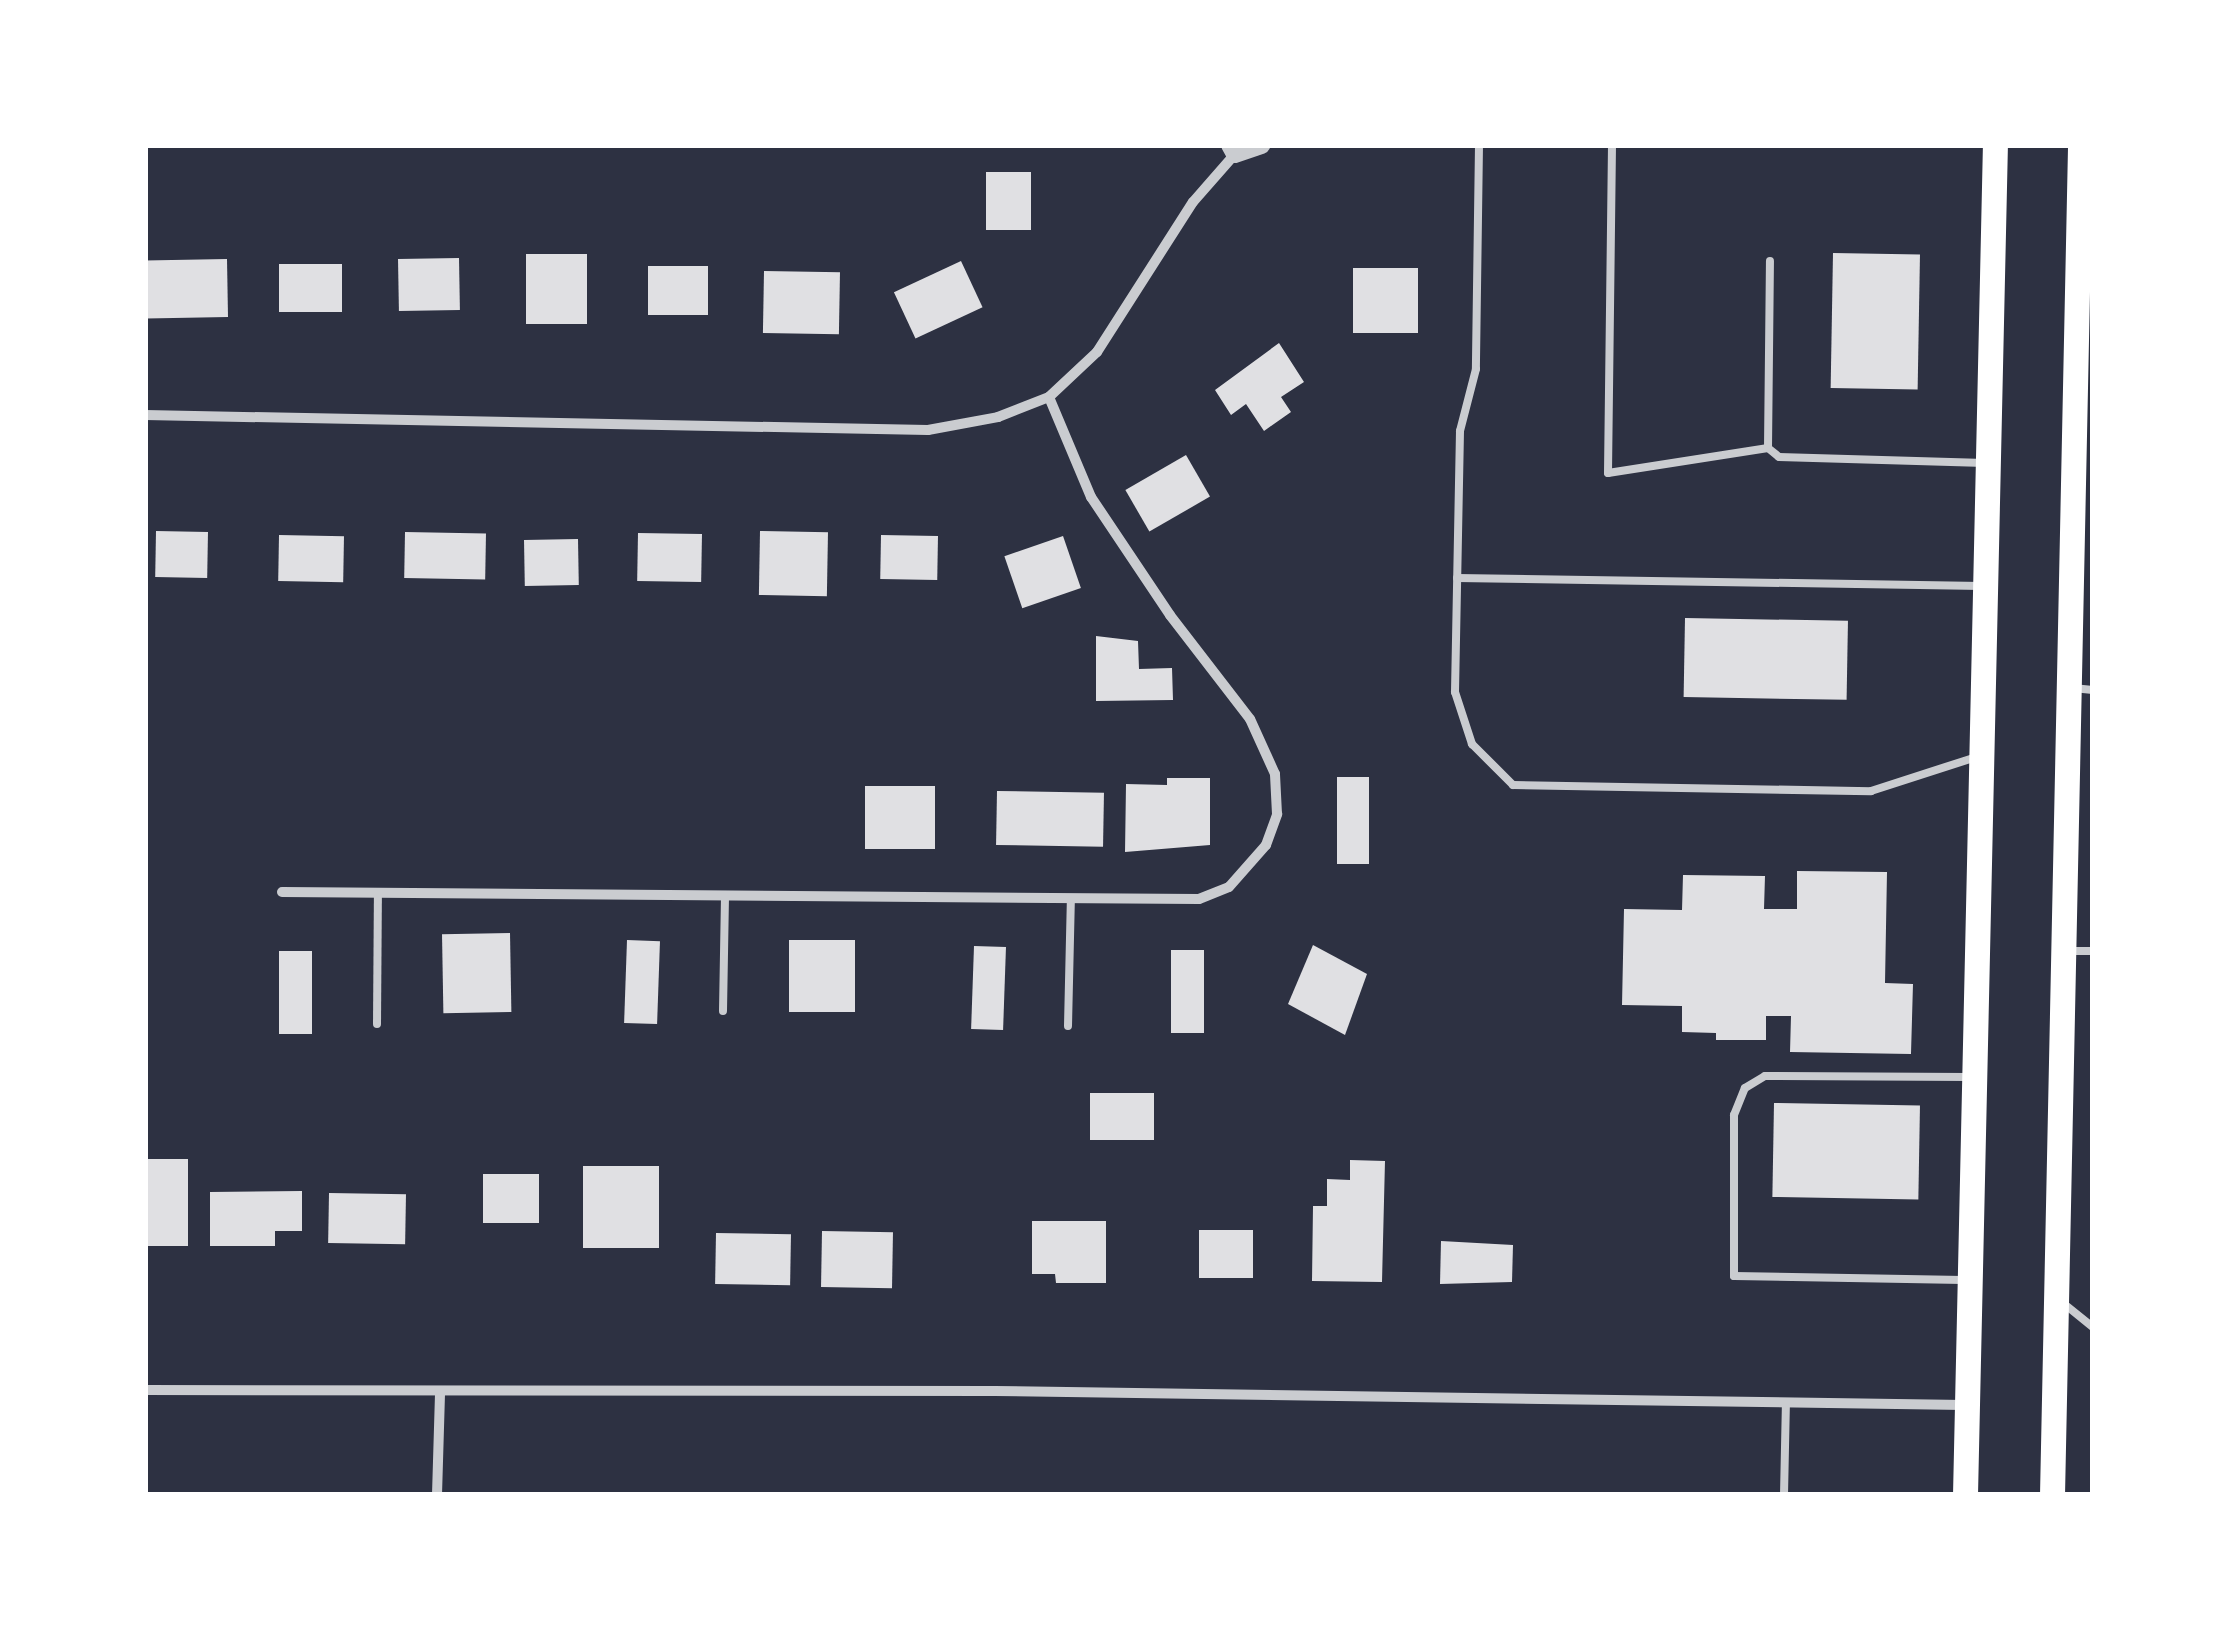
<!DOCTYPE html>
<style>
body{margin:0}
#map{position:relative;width:2238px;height:1640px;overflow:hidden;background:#2d3142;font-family:"DejaVu Sans",sans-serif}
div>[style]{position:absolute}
.building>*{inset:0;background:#e0e0e3;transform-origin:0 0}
.service>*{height:8px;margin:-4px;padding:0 4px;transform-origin:4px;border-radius:4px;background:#caccd0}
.minor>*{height:10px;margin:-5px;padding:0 5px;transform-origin:5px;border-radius:5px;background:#caccd0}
.tertiary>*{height:18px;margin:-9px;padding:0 9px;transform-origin:9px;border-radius:9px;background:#caccd0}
.primary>*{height:25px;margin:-12.5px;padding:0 12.5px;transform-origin:12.5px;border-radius:12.5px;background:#fff}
span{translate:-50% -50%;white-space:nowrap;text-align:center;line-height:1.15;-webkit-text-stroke:10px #fff;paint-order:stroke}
.frame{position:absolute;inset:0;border:148px solid #fff;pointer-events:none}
</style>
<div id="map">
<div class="building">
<div style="left:986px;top:172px;width:45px;height:58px"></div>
<div style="left:1833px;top:253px;width:87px;height:135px;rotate:1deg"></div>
<div style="left:526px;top:254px;width:61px;height:70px"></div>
<div style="left:459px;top:258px;width:52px;height:61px;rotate:89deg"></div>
<div style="left:227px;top:259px;width:58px;height:82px;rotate:89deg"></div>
<div style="left:961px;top:261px;width:51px;height:74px;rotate:65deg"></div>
<div style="left:342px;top:264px;width:48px;height:63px;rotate:90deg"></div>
<div style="left:648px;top:266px;width:60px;height:49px"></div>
<div style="left:1353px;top:268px;width:65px;height:65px"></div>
<div style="left:764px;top:271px;width:76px;height:62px;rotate:1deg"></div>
<div style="clip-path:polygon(1279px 343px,1304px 382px,1281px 397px,1291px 412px,1264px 431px,1246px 404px,1231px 415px,1215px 390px)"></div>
<div style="left:1186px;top:455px;width:48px;height:70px;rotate:60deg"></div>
<div style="left:156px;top:531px;width:52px;height:46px;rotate:1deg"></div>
<div style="left:760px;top:531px;width:68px;height:64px;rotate:1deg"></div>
<div style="left:405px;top:532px;width:81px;height:46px;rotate:1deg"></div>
<div style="left:638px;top:533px;width:64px;height:48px;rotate:1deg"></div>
<div style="left:279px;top:535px;width:65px;height:46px;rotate:1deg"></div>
<div style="left:881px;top:535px;width:57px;height:44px;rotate:1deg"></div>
<div style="left:1063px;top:536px;width:55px;height:62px;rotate:71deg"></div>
<div style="left:578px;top:539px;width:46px;height:54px;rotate:89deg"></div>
<div style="left:1685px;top:618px;width:163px;height:79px;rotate:1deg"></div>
<div style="clip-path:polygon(1096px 636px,1138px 641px,1139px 669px,1172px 668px,1173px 700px,1096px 701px)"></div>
<div style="left:1337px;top:777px;width:32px;height:87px"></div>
<div style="clip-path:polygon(1167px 778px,1210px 778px,1210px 845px,1125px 852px,1126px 784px,1167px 785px)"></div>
<div style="left:865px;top:786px;width:70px;height:63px"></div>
<div style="left:997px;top:791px;width:107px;height:54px;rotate:1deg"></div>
<div style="clip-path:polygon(1797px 871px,1887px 872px,1885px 983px,1913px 984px,1911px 1054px,1790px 1052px,1791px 1016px,1766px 1016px,1766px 1040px,1716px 1040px,1716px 1033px,1682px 1032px,1682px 1006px,1622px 1005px,1624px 909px,1682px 910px,1683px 875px,1765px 876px,1764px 909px,1797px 909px)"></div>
<div style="left:510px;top:933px;width:79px;height:68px;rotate:89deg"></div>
<div style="left:627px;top:940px;width:33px;height:83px;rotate:2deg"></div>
<div style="left:789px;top:940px;width:66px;height:72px"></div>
<div style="clip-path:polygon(1313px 945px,1367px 974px,1345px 1035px,1288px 1004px)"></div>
<div style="left:974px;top:946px;width:32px;height:83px;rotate:2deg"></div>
<div style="left:1171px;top:950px;width:33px;height:83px"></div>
<div style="left:279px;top:951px;width:33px;height:83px"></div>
<div style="left:1090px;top:1093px;width:64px;height:47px"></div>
<div style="left:1774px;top:1103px;width:146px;height:94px;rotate:1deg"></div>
<div style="left:145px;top:1159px;width:43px;height:87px"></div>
<div style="clip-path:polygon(1350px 1160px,1385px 1161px,1382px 1282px,1312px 1281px,1313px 1206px,1327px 1206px,1327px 1179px,1350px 1180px)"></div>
<div style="left:659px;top:1166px;width:82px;height:76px;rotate:90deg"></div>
<div style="left:483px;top:1174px;width:56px;height:49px"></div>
<div style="clip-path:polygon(302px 1191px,302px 1231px,275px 1231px,275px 1246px,210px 1246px,210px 1192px)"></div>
<div style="left:329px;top:1193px;width:77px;height:50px;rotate:1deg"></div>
<div style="clip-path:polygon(1032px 1221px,1106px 1221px,1106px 1283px,1056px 1283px,1055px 1274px,1032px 1274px)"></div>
<div style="left:1199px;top:1230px;width:54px;height:48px"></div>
<div style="left:822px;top:1231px;width:71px;height:56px;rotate:1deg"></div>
<div style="left:716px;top:1233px;width:75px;height:51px;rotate:1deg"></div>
<div style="clip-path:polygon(1441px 1241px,1513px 1245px,1512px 1282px,1440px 1284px)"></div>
</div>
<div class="service">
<div style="left:1479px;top:145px;width:224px;rotate:90.8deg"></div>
<div style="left:1476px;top:369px;width:64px;rotate:104.5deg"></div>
<div style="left:1460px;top:431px;width:261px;rotate:91.1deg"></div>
<div style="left:1455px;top:692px;width:55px;rotate:71.9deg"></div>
<div style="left:1472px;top:744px;width:58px;rotate:45deg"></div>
<div style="left:1513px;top:785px;width:358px;rotate:1deg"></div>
<div style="left:1871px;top:791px;width:110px;rotate:-17.9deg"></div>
<div style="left:1612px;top:145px;width:328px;rotate:90.7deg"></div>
<div style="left:1608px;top:473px;width:162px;rotate:-8.9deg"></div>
<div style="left:1768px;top:448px;width:14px;rotate:39deg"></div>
<div style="left:1779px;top:457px;width:206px;rotate:1.7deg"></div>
<div style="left:1768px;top:448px;width:187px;rotate:-89.4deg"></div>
<div style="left:1457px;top:578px;width:525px;rotate:0.87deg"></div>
<div style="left:2073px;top:688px;width:20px;rotate:6deg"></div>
<div style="left:2068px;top:951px;width:25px"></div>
<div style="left:723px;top:1011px;width:115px;rotate:-89deg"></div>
<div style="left:377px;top:1024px;width:131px;rotate:-89.6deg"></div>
<div style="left:1068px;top:1026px;width:128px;rotate:-88.7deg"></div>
<div style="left:1963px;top:1280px;width:229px;rotate:-179deg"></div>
<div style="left:1734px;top:1276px;width:161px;rotate:-90deg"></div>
<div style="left:1734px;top:1115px;width:29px;rotate:-68deg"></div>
<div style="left:1745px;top:1088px;width:23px;rotate:-31deg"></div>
<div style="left:1765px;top:1076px;width:204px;rotate:0.3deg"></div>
<div style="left:2063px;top:1303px;width:38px;rotate:39deg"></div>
<div style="left:1784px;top:1495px;width:93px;rotate:-88.8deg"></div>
</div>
<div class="minor">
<div style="left:145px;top:415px;width:783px;rotate:1.1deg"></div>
<div style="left:928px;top:430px;width:71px;rotate:-10.5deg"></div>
<div style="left:998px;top:417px;width:55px;rotate:-21.4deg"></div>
<div style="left:1049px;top:397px;width:66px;rotate:-43.2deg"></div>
<div style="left:1097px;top:352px;width:178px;rotate:-57.4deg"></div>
<div style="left:1193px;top:202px;width:64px;rotate:-48.8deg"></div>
<div style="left:282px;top:892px;width:917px;rotate:0.44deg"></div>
<div style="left:1199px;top:899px;width:32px;rotate:-22deg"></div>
<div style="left:1229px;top:887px;width:56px;rotate:-48.6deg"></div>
<div style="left:1266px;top:845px;width:33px;rotate:-70deg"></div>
<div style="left:1277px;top:814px;width:40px;rotate:-92.9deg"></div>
<div style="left:1275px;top:774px;width:60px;rotate:-114.4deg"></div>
<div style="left:1250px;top:719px;width:131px;rotate:-127.6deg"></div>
<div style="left:1170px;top:615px;width:142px;rotate:-123.8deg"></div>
<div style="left:1091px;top:497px;width:108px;rotate:-112.8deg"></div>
<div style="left:145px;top:1390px;width:850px;rotate:0.07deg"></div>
<div style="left:995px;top:1391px;width:969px;rotate:0.83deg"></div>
<div style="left:437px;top:1495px;width:104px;rotate:-88.3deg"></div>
</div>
<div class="tertiary">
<div style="left:1230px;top:145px;width:10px;rotate:61deg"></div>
<div style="left:1235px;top:154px;width:28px;rotate:-19deg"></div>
</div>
<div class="primary">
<div style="left:1965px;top:1495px;width:1350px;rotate:-88.73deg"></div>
<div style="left:2052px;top:1495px;width:1350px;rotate:-88.81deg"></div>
</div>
<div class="frame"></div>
</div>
